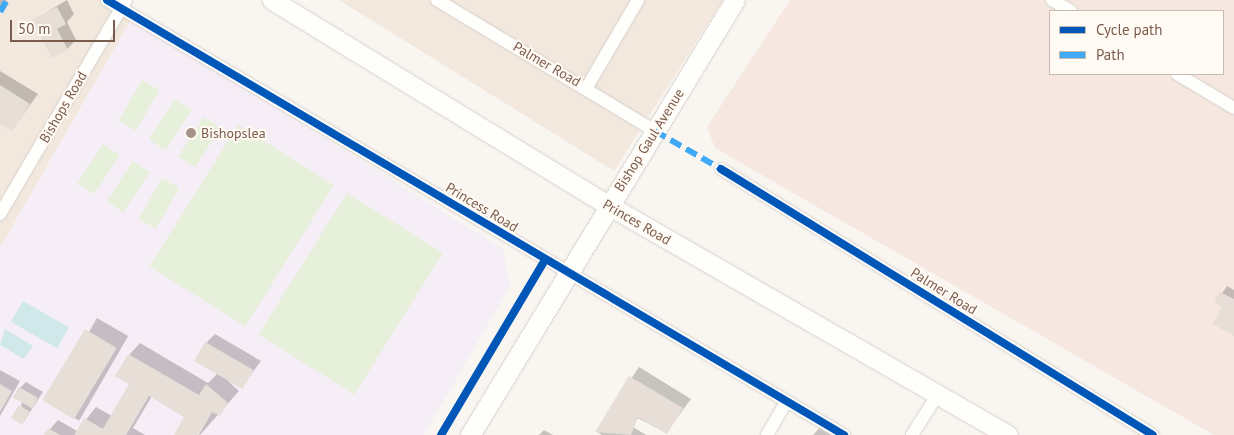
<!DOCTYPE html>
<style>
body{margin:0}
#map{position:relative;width:1234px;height:435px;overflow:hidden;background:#f9f5f0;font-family:"PT Sans",sans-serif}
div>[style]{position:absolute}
.residential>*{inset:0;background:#f2e8de}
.commercial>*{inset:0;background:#f6e8e1}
.education>*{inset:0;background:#f6eef6}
.green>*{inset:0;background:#e7f0db;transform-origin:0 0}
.water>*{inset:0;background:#d0e8ea;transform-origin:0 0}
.shadow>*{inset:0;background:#0003;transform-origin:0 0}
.building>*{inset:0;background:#e6ded7;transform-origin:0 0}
.roads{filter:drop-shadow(0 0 1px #d7d1cb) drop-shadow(0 0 1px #d7d1cb)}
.street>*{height:12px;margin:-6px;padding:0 6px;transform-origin:6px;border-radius:6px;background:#fefefd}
.secondary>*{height:19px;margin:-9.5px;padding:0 9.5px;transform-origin:9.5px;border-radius:9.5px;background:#fefefd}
.quiet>*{height:6px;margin-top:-3px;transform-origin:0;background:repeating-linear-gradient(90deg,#3fa9f5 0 12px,transparent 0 18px)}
.cycleway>*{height:8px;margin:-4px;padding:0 4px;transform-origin:4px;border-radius:4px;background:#0057b8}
.dots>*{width:14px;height:14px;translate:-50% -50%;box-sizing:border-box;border:2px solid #fffaf3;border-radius:50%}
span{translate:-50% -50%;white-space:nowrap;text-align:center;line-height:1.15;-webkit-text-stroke:4px #fffaf3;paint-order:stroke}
.street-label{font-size:14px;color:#7a5c4d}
.poi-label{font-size:14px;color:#7a5c4d}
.left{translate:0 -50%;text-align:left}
.legend{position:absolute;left:1049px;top:10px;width:175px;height:65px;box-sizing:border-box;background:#fffaf3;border:1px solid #cabbb1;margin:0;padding:6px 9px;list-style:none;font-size:15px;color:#7a5c4d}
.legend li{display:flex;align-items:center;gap:10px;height:25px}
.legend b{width:25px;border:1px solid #cabbb1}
.scale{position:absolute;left:10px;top:20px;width:105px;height:22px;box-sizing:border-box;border:2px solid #7a5c4d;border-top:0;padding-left:6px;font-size:15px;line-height:18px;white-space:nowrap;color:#7a5c4d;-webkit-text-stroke:4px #fffaf3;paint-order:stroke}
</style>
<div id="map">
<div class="residential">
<div style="clip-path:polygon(0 0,103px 0,132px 18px,0 248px)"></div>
<div style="clip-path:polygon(339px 0,723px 0,614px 171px)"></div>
</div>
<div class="commercial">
<div style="clip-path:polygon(evenodd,790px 0,1234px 0,1234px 435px,1214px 435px,715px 148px,707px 127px,790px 0,1050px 11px,1223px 11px,1223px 74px,1050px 74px,1050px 11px)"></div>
</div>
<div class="education">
<div style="clip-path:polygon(132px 18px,503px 249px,510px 286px,424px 435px,0 435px,0 248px)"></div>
</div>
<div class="green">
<div style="left:142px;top:80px;width:20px;height:47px;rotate:30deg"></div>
<div style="left:175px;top:99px;width:20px;height:48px;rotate:33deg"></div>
<div style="left:204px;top:117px;width:20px;height:47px;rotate:33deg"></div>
<div style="left:238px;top:125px;width:113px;height:167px;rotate:32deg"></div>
<div style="left:103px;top:144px;width:20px;height:47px;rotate:33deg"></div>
<div style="left:133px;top:161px;width:20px;height:48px;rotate:33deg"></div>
<div style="left:162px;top:178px;width:20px;height:47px;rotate:30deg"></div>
<div style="left:347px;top:193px;width:113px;height:167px;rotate:32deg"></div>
</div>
<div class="water">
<div style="left:23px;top:301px;width:53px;height:24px;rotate:30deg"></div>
<div style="clip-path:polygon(5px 329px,33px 346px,24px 359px,0 345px)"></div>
</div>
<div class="shadow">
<div style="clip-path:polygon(0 0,7px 0,0 9px)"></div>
<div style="clip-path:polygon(67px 0,74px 14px,67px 22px,76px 40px,67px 49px,34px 20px)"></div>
<div style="clip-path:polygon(0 71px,38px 94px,12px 130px,0 122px)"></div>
<div style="clip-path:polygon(1227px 286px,1234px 290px,1234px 334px,1224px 306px,1216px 302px)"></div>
<div style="left:97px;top:318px;width:36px;height:98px;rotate:30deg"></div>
<div style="clip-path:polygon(215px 334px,261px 361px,241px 388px,227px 380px,239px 391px,200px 435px,175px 435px,186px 416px,152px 396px,133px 428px,145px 435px,45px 435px,58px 420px,77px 431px,96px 407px,112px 416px,131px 384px,129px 355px,140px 343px,208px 383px,217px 374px,206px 343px)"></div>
<div style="clip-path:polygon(639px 367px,691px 399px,666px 433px,638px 418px,633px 427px,646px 435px,602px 435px,596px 431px)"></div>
<div style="clip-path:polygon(0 370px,20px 381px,0 416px)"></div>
<div style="clip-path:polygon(26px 382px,43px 392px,23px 423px,20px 388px)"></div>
<div style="clip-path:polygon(823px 424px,843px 435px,813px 435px)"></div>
<div style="clip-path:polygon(544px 430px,553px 435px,539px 435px)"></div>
</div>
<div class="building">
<div style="clip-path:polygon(57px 7px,66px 24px,57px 29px,68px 50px,52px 58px,32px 20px)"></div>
<div style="clip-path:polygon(0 85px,30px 104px,12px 131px,0 124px)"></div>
<div style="clip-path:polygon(1220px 292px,1234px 299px,1234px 336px,1213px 324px,1222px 307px,1214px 302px)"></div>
<div style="left:85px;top:329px;width:37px;height:83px;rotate:31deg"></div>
<div style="left:205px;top:342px;width:56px;height:22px;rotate:30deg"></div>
<div style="clip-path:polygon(128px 354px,199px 395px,206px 384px,228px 403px,220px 416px,212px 412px,199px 435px,174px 435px,184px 417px,149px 396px,126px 435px,74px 435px,84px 418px,103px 429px,129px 384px,115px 376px)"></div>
<div style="clip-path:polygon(629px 376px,683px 408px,667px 434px,638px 417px,631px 435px,595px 432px)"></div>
<div style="clip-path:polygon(0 384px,12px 391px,0 412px)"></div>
<div style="left:19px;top:387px;width:22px;height:12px;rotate:30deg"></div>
<div style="left:19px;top:405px;width:13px;height:15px;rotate:32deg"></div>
<div style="clip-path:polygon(48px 428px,60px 435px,44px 435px)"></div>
</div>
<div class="roads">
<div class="street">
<div style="left:107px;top:0;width:856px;rotate:30.55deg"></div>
<div style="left:437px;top:0;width:254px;rotate:31deg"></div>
<div style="left:1052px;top:0;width:22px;rotate:30deg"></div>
<div style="left:1177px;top:74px;width:66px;rotate:30.8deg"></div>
<div style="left:587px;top:87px;width:101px;rotate:-59.6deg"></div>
<div style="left:721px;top:169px;width:507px;rotate:31.62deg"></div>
<div style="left:0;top:214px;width:248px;rotate:-59.5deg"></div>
<div style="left:767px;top:435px;width:39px;rotate:-60deg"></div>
<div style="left:912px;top:435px;width:49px;rotate:-57.6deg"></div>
</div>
<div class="secondary">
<div style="left:272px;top:0;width:394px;rotate:31.4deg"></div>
<div style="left:608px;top:205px;width:461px;rotate:29.9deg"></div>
<div style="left:470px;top:435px;width:509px;rotate:-58.65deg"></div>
</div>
</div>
<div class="quiet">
<div style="left:0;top:12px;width:14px;rotate:-60deg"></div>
<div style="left:655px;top:131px;width:76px;rotate:29.9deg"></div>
</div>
<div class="cycleway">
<div style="left:107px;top:0;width:856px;rotate:30.55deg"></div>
<div style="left:721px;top:169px;width:507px;rotate:31.62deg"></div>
<div style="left:441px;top:435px;width:204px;rotate:-59.3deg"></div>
</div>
<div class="dots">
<div style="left:191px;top:133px;background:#a69286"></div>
</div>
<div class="street-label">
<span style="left:547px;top:64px;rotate:30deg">Palmer Road</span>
<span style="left:63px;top:107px;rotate:-60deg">Bishops Road</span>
<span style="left:649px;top:140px;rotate:-58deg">Bishop Gaul Avenue</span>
<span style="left:482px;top:207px;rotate:31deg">Princess Road</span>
<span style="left:637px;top:222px;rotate:30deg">Princes Road</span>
<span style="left:944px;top:291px;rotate:32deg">Palmer Road</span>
</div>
<div class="poi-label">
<span class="left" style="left:201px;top:133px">Bishopslea</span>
</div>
<ul class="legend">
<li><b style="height:6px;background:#0057b8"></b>Cycle path</li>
<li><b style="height:6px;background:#3fa9f5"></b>Path</li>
</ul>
<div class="scale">50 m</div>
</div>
